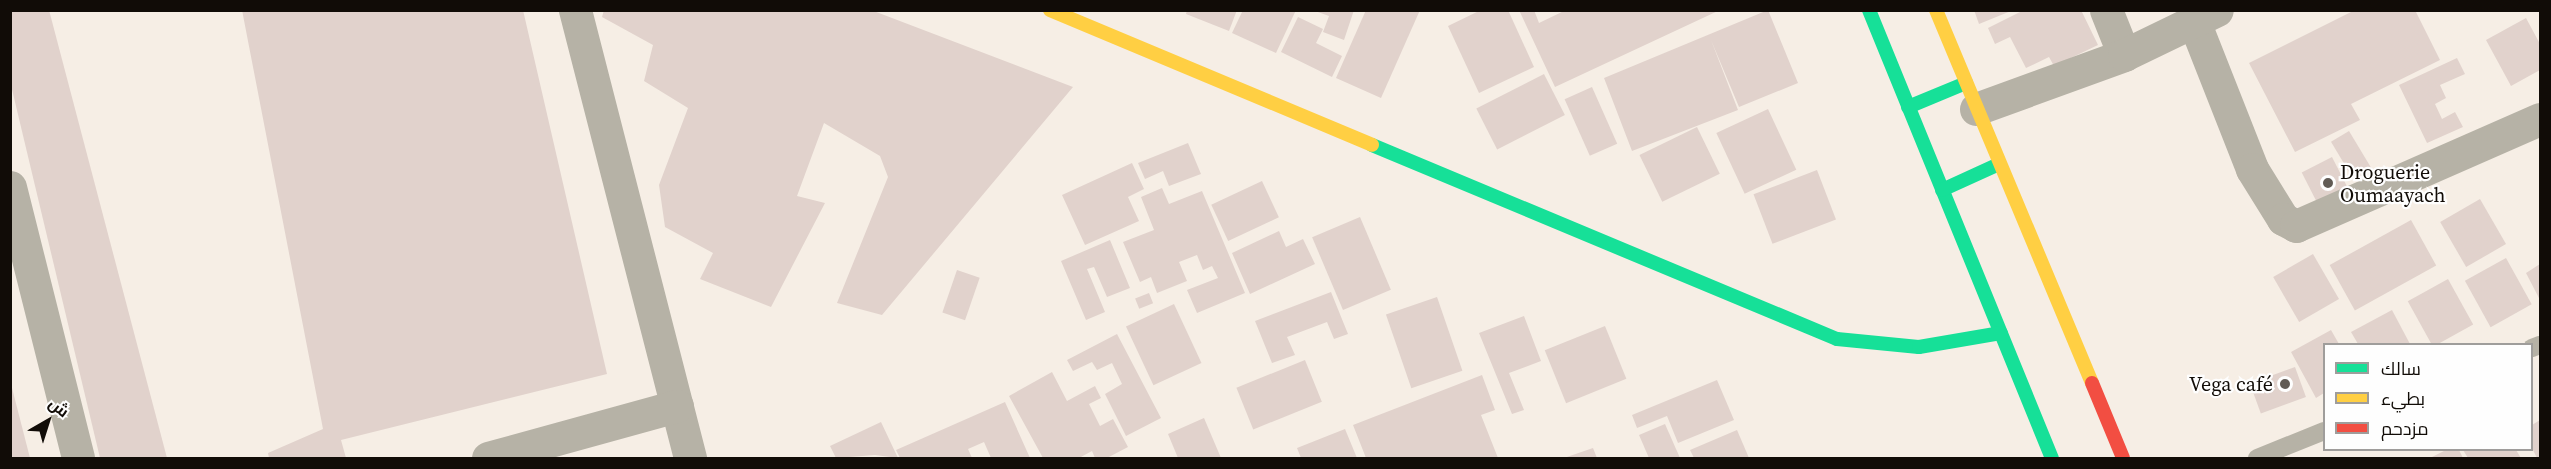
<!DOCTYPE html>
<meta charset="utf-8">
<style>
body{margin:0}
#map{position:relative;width:2551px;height:469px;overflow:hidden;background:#f6eee5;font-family:"Source Serif 4",Cairo,serif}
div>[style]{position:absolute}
.building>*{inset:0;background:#e1d2cc;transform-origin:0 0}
.lane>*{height:18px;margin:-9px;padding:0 9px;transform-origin:9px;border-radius:9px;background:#b6b2a6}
.street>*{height:33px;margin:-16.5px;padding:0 16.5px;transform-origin:16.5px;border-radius:16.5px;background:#b6b2a6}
.fast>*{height:14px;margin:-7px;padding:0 7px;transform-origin:7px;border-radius:7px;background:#16e098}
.slow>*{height:14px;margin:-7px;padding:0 7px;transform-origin:7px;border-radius:7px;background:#ffcf43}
.jam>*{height:14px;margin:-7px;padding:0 7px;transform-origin:7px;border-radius:7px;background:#f24e42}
.dots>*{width:16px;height:16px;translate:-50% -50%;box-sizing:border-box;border:3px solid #fefefe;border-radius:50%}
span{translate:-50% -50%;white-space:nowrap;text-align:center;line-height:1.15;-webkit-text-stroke:4.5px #fefefe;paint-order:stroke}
.poi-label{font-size:20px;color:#110c07}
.left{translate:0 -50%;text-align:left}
.right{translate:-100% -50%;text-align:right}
.frame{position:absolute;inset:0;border:12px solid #110c07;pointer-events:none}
.legend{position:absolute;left:2323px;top:343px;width:210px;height:108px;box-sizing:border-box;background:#fefefe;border:2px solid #9f9d9b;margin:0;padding:8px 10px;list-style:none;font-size:18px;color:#110c07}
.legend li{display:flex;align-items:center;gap:12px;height:30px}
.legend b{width:30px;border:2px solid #9f9d9b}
.north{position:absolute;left:18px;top:391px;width:60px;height:60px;-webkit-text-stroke:4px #fefefe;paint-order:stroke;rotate:39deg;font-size:16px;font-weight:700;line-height:24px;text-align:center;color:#110c07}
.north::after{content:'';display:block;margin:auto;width:21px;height:27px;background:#110c07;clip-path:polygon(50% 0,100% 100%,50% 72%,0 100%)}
</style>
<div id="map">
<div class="building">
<div style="clip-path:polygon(10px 10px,49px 10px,167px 458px,100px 458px,10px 81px)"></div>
<div style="clip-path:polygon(242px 10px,523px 10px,607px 374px,341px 440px,346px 458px,269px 458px,268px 453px,323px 429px)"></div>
<div style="clip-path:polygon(604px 10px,871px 10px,1073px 87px,882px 315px,837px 303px,888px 177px,880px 156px,824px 123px,797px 196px,825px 203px,771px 307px,700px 279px,713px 253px,665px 227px,659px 185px,688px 108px,644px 81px,653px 45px,602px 17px)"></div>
<div style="clip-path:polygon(1187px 10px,1237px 10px,1229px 31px,1186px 14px)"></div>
<div style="clip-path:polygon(1243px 10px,1296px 10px,1276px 53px,1232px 33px)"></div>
<div style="clip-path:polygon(1354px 10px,1344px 40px,1323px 32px,1329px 16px,1315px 11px)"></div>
<div style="clip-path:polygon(1366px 10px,1420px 10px,1381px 98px,1336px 78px)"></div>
<div style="clip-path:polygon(1481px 10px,1508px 10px,1534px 67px,1479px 93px,1448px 26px)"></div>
<div style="clip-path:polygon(1519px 10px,1534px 10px,1539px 23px,1566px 10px,1720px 10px,1555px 87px)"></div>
<div style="clip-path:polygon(1768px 10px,1798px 83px,1739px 107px,1711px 40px,1738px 110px,1632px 151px,1604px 78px)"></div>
<div style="clip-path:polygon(1974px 10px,2011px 10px,2011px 11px,1979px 24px)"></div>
<div style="clip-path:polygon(2024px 10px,2081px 10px,2098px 45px,2054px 66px,2049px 57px,2026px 68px,2010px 37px,1995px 44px,1988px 28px)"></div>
<div style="clip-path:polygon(2355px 10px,2415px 10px,2440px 60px,2351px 104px,2360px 120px,2295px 152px,2249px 63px)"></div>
<div style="clip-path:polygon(1298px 17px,1323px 29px,1316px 43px,1342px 56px,1332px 77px,1281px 52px)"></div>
<div style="clip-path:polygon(2526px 18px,2540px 44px,2540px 70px,2511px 86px,2486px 40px)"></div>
<div style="clip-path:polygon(2457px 58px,2465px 74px,2440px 85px,2446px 98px,2435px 104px,2442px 119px,2455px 112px,2463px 127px,2427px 143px,2399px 85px)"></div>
<div style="left:1544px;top:74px;width:46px;height:76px;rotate:63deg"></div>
<div style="left:1592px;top:87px;width:62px;height:30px;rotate:66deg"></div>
<div style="left:1768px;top:109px;width:67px;height:57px;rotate:65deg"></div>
<div style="left:1697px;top:127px;width:52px;height:64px;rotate:64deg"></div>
<div style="left:2349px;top:131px;width:45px;height:21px;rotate:59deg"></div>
<div style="clip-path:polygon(1188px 143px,1201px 174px,1169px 186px,1163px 171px,1145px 179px,1138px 163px)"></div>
<div style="left:2332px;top:157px;width:36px;height:34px;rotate:63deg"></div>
<div style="clip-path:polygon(1132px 163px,1144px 189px,1128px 197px,1139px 221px,1085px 245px,1062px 195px)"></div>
<div style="left:1817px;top:170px;width:53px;height:68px;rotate:69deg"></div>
<div style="left:1262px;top:181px;width:40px;height:56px;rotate:65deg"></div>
<div style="clip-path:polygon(1162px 188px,1169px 204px,1202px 191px,1245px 293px,1197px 313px,1187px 290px,1218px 278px,1212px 266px,1203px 270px,1197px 255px,1179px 262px,1187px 281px,1157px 293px,1151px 277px,1140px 282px,1123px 242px,1154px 230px,1141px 197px)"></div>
<div style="left:2480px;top:199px;width:52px;height:46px;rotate:60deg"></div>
<div style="left:1360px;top:217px;width:79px;height:52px;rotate:67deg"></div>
<div style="left:2411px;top:220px;width:52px;height:93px;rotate:61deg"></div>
<div style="clip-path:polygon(1279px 231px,1286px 247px,1303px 239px,1315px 264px,1250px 294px,1232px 253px)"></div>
<div style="clip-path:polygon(1110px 240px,1130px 288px,1107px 297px,1094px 267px,1087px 269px,1105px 312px,1086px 320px,1061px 261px)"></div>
<div style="left:2313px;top:254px;width:52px;height:46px;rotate:60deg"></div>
<div style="left:2506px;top:258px;width:53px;height:47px;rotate:61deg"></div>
<div style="clip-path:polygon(2540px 264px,2540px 300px,2526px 273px)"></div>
<div style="left:957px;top:270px;width:24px;height:45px;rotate:19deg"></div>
<div style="left:2448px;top:279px;width:52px;height:46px;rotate:61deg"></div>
<div style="clip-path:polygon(1331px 292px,1348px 334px,1334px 339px,1327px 322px,1287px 337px,1295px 355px,1272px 363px,1255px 321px)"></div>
<div style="left:1149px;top:293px;width:11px;height:15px;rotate:68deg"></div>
<div style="left:1437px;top:297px;width:78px;height:54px;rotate:71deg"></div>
<div style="left:1174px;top:304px;width:65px;height:53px;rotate:65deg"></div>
<div style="clip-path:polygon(2392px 310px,2410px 344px,2358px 344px,2351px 332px)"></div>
<div style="clip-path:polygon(1524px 316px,1541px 361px,1509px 373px,1524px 410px,1512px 414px,1479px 333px)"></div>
<div style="left:1605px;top:326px;width:57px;height:65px;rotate:68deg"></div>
<div style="clip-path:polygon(2331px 330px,2339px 344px,2324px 344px,2324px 393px,2316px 398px,2291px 352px)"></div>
<div style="clip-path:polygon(1117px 334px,1161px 418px,1126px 436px,1105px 394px,1122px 384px,1112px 363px,1097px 370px,1092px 362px,1073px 371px,1067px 360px)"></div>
<div style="left:1305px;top:360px;width:45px;height:74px;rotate:68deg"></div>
<div style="left:2295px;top:367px;width:32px;height:48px;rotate:70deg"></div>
<div style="clip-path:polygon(1052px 372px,1067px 401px,1095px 386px,1101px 398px,1089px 404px,1100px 426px,1113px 419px,1128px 447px,1107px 458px,1095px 458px,1092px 451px,1079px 458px,1043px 458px,1009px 396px)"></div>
<div style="clip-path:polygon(1482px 375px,1495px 410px,1481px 415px,1498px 458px,1366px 458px,1353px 425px)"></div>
<div style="clip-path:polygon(1717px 380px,1734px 420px,1678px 443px,1667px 416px,1637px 428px,1632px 415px)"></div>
<div style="clip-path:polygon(10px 384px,11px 384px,30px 458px,10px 458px)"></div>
<div style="clip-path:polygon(1005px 402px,1030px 458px,991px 458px,984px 442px,968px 449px,972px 458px,900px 458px,896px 450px)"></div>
<div style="clip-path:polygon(1204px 418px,1221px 458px,1178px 458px,1168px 434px)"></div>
<div style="clip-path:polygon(2540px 420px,2540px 458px,2537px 458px,2532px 448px,2532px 425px)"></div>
<div style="clip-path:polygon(881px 422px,898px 458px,875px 455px,836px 458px,830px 446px)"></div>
<div style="clip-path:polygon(1665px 424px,1680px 458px,1649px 458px,1639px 435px)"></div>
<div style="clip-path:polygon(1345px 429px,1357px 458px,1301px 458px,1297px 448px)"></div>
<div style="clip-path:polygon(1737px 430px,1749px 458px,1694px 458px,1690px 450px)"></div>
<div style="clip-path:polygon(1593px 448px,1597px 458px,1564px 458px)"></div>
<div style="clip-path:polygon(2446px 450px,2459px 450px,2463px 458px,2430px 458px)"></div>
<div style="clip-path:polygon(2463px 450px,2516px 450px,2521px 458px,2468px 458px)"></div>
</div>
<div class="lane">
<div style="left:2532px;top:348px;width:9px;rotate:-21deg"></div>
<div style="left:2257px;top:458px;width:72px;rotate:-21.9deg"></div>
</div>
<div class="street">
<div style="left:575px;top:10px;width:463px;rotate:75.6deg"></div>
<div style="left:2106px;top:10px;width:48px;rotate:68.2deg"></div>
<div style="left:2195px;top:24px;width:156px;rotate:68.5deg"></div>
<div style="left:2252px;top:169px;width:59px;rotate:58.2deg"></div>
<div style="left:2283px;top:219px;width:15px;rotate:28deg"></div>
<div style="left:2296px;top:226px;width:266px;rotate:-23.7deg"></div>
<div style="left:1976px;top:109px;width:158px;rotate:-20deg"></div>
<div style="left:2124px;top:55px;width:103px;rotate:-25.8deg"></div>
<div style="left:10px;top:187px;width:279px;rotate:75.9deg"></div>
<div style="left:488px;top:458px;width:196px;rotate:-15.4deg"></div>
</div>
<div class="fast">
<div style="left:1869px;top:10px;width:484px;rotate:67.8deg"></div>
<div style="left:1908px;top:107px;width:63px;rotate:-22.5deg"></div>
<div style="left:1372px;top:145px;width:504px;rotate:22.65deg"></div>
<div style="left:1837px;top:339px;width:82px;rotate:5.6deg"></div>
<div style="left:1919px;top:347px;width:83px;rotate:-9.7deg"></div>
<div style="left:1942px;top:190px;width:63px;rotate:-24.5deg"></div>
</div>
<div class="slow">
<div style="left:1050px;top:10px;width:349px;rotate:22.7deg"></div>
<div style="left:1936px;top:10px;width:404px;rotate:67.3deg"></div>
</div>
<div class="jam">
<div style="left:2092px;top:383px;width:81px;rotate:67.5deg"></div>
</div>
<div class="dots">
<div style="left:2328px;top:183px;background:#615b55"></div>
<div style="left:2285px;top:384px;background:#615b55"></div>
</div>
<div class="poi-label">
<span class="left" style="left:2340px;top:184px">Droguerie<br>Oumaayach</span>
<span class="right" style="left:2273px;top:384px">Vega café</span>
</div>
<div class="frame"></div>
<ul class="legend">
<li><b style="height:8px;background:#16e098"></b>سالك</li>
<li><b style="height:8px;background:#ffcf43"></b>بطيء</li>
<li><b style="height:8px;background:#f24e42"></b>مزدحم</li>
</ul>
<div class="north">ش</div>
</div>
